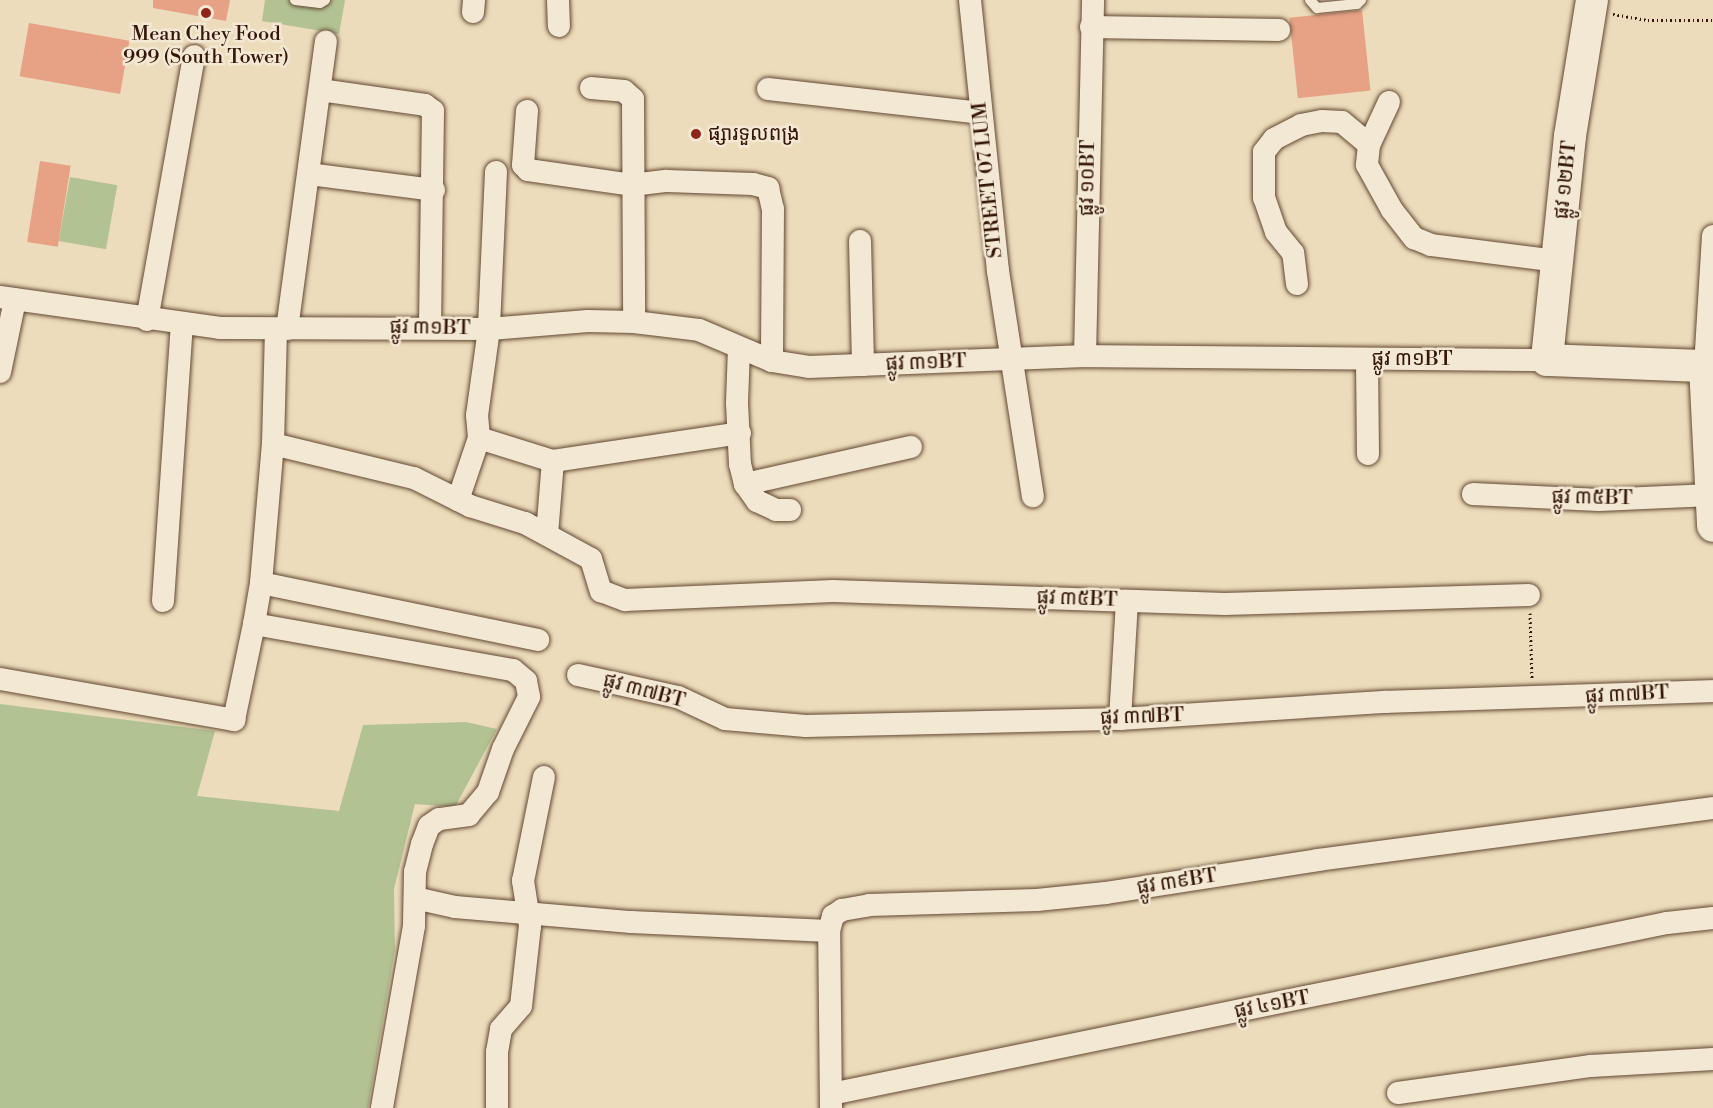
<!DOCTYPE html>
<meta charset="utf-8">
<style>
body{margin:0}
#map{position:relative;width:1713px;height:1108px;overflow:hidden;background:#ecdcbb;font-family:"Libre Bodoni","Noto Sans Khmer",serif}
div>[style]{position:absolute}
.green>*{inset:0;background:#b3c293;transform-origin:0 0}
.building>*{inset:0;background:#e7a286;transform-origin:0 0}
.path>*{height:3px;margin-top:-1.5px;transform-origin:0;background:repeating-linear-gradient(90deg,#351606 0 1.5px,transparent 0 4.5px)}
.roads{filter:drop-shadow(0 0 2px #634833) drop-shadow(0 0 2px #634833)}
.lane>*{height:10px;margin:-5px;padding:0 5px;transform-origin:5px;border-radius:5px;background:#f3e8d3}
.street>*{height:22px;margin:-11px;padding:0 11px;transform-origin:11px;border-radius:11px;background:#f3e8d3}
.secondary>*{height:32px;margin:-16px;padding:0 16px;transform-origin:16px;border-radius:16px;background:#f3e8d3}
.dots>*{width:16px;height:16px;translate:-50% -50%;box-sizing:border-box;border:3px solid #f3e8d3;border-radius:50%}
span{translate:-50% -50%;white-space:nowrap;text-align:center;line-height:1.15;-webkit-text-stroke:5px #f3e8d3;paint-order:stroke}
.poi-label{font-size:20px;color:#351606}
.left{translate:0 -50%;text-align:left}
.street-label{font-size:20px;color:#351606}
</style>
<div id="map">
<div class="green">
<div style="clip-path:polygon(265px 0,345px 0,339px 34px,262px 21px)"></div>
<div style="left:70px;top:177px;width:48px;height:65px;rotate:10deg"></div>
<div style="clip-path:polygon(0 704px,215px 731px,197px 796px,339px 811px,363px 725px,466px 722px,497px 729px,455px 807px,415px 804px,394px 889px,395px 949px,368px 1108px,0 1108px)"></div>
</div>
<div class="building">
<div style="clip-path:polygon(153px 0,230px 0,226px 21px,153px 8px)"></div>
<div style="left:1362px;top:10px;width:81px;height:73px;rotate:84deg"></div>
<div style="left:29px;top:23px;width:102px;height:54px;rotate:10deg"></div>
<div style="left:40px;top:161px;width:31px;height:82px;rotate:9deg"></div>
</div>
<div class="path">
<div style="left:1613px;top:14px;width:36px;rotate:10deg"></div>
<div style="left:1648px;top:20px;width:65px"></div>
<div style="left:1530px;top:613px;width:66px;rotate:88.3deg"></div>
</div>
<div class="roads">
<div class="lane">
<div style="left:295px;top:0;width:25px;rotate:7deg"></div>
<div style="left:320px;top:3px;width:6px;rotate:-31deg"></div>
<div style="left:1310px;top:0;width:11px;rotate:49deg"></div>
<div style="left:1317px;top:8px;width:40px;rotate:-5.7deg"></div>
<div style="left:1357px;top:4px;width:6px;rotate:-45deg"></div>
</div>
<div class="street">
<div style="left:558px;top:0;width:26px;rotate:88deg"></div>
<div style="left:970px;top:0;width:272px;rotate:84.1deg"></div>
<div style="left:998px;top:271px;width:228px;rotate:81.2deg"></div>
<div style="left:473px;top:12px;width:12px;rotate:-85deg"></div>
<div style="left:1091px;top:27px;width:188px;rotate:0.9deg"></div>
<div style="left:591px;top:88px;width:33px;rotate:5deg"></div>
<div style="left:624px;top:91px;width:12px;rotate:42deg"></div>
<div style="left:633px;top:99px;width:223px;rotate:89.7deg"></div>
<div style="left:768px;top:89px;width:214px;rotate:6.4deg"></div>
<div style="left:320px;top:90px;width:106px;rotate:8.1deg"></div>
<div style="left:425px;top:105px;width:10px;rotate:37deg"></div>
<div style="left:433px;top:111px;width:217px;rotate:90.8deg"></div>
<div style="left:1389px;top:102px;width:47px;rotate:114.9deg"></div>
<div style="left:1369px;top:145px;width:20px;rotate:96deg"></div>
<div style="left:1367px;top:165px;width:51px;rotate:60.9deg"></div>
<div style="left:1392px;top:210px;width:36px;rotate:52deg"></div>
<div style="left:1414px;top:238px;width:18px;rotate:22deg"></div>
<div style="left:1431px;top:245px;width:127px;rotate:7.2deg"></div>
<div style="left:527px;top:111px;width:54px;rotate:94.2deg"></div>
<div style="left:523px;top:165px;width:7px;rotate:45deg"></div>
<div style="left:528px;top:170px;width:105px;rotate:8.2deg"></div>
<div style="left:632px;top:185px;width:35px;rotate:-7deg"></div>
<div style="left:667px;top:181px;width:86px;rotate:2deg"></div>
<div style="left:753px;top:184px;width:16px;rotate:15deg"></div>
<div style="left:768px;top:188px;width:22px;rotate:77deg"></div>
<div style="left:773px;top:209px;width:152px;rotate:90.4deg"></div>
<div style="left:496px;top:172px;width:157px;rotate:92.6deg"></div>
<div style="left:489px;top:329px;width:87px;rotate:97.9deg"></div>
<div style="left:477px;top:415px;width:23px;rotate:85deg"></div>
<div style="left:479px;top:438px;width:77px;rotate:17.3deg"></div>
<div style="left:553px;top:461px;width:189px;rotate:-8.5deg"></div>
<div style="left:309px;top:174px;width:126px;rotate:7.3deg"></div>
<div style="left:1713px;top:236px;width:130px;rotate:93.5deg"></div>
<div style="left:1705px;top:366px;width:8px"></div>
<div style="left:860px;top:241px;width:124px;rotate:88.6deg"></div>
<div style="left:1297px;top:284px;width:31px;rotate:-97deg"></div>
<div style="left:1293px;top:253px;width:27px;rotate:-129deg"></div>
<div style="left:1276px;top:232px;width:36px;rotate:-109deg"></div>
<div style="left:1264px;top:198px;width:46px;rotate:-90deg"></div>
<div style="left:1264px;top:152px;width:16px;rotate:-52deg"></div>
<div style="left:1274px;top:139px;width:30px;rotate:-27deg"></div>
<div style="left:1301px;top:125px;width:21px;rotate:-11deg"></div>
<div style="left:1322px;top:121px;width:20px;rotate:3deg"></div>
<div style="left:1342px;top:122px;width:35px;rotate:40deg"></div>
<div style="left:0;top:297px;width:222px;rotate:8deg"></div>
<div style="left:220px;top:328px;width:269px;rotate:0.2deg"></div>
<div style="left:489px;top:329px;width:99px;rotate:-4.6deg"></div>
<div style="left:588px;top:321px;width:46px;rotate:1.2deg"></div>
<div style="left:634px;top:322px;width:65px;rotate:7deg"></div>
<div style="left:699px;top:330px;width:79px;rotate:23deg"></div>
<div style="left:772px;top:361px;width:37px;rotate:9deg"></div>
<div style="left:809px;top:367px;width:276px;rotate:-2.3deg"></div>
<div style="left:1085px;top:356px;width:462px;rotate:0.5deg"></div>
<div style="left:147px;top:320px;width:268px;rotate:-79.9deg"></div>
<div style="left:287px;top:329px;width:290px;rotate:-82.3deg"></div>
<div style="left:739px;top:348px;width:55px;rotate:92.1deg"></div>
<div style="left:737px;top:403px;width:61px;rotate:87.2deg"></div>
<div style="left:740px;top:464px;width:21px;rotate:76deg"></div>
<div style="left:745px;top:484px;width:21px;rotate:55deg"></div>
<div style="left:757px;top:501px;width:21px;rotate:25deg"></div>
<div style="left:776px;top:510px;width:14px"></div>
<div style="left:1085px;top:356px;width:356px;rotate:-88.7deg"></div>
<div style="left:1367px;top:359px;width:95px;rotate:89.4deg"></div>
<div style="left:0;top:372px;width:74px;rotate:-78.2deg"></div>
<div style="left:273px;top:444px;width:145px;rotate:13.6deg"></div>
<div style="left:414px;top:478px;width:63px;rotate:26.6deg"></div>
<div style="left:470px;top:506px;width:58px;rotate:17.2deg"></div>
<div style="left:525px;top:523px;width:75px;rotate:28.6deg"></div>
<div style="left:591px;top:559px;width:34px;rotate:73deg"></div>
<div style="left:601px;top:591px;width:26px;rotate:21deg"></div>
<div style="left:625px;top:600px;width:208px;rotate:-2.5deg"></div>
<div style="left:833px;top:591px;width:392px;rotate:1.9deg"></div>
<div style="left:1225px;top:604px;width:304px;rotate:-1.7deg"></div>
<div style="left:745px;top:484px;width:170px;rotate:-12.6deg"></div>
<div style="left:1473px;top:494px;width:126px;rotate:2.7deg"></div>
<div style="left:1599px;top:500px;width:112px;rotate:-2.6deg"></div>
<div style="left:458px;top:500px;width:65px;rotate:-71.3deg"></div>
<div style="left:547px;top:534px;width:73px;rotate:-85.3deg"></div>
<div style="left:261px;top:583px;width:283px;rotate:11.6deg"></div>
<div style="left:163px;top:601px;width:278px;rotate:-86.1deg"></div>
<div style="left:254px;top:624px;width:42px;rotate:-80.3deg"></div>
<div style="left:261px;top:583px;width:140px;rotate:-85.1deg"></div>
<div style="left:273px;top:444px;width:115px;rotate:-88.5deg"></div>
<div style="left:578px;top:675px;width:102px;rotate:12.4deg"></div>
<div style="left:678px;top:697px;width:52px;rotate:25.1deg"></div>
<div style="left:725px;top:719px;width:81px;rotate:4.9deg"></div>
<div style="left:806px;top:726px;width:314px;rotate:-1.3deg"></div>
<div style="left:1120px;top:719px;width:267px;rotate:-3.7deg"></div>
<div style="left:1386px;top:702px;width:327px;rotate:-1.9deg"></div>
<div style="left:0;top:679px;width:238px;rotate:9.9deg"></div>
<div style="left:234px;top:720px;width:98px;rotate:-78.2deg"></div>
<div style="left:254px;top:624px;width:263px;rotate:10.1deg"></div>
<div style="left:513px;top:670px;width:17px;rotate:40deg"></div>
<div style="left:526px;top:681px;width:16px;rotate:79deg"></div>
<div style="left:529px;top:697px;width:58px;rotate:116.6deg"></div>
<div style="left:503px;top:749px;width:46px;rotate:109.2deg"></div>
<div style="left:488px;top:792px;width:30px;rotate:130deg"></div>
<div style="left:469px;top:815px;width:30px;rotate:172deg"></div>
<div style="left:439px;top:819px;width:12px;rotate:145deg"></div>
<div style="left:429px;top:826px;width:19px;rotate:111deg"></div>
<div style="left:422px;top:844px;width:29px;rotate:104deg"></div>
<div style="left:415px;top:872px;width:54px;rotate:91.1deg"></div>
<div style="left:414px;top:926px;width:185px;rotate:100deg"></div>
<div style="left:1120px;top:719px;width:118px;rotate:-86.6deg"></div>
<div style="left:415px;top:898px;width:41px;rotate:12.7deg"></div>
<div style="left:455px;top:907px;width:177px;rotate:4.9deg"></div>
<div style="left:631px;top:922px;width:198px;rotate:2.6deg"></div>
<div style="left:1398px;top:1093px;width:195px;rotate:-8deg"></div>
<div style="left:1591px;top:1066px;width:122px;rotate:-3.3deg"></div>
<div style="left:831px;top:1094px;width:853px;rotate:-11.56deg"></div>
<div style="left:1667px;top:923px;width:46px;rotate:-6.2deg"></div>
<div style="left:497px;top:1108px;width:56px;rotate:-90deg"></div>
<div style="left:497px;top:1052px;width:23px;rotate:-80deg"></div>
<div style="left:501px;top:1029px;width:30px;rotate:-49deg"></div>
<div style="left:521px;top:1006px;width:81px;rotate:-83.6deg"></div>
<div style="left:530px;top:926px;width:46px;rotate:-98.8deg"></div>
<div style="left:523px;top:881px;width:106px;rotate:-78.6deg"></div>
<div style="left:831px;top:1108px;width:177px;rotate:-90.6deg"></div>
<div style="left:829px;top:931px;width:16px;rotate:-75deg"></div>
<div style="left:833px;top:916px;width:11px;rotate:-34deg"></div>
<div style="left:842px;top:910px;width:27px;rotate:-10deg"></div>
<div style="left:869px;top:905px;width:168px;rotate:-1.7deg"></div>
<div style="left:1037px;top:900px;width:69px;rotate:-5.8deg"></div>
<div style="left:1106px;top:893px;width:215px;rotate:-8.8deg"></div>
<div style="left:1318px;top:860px;width:398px;rotate:-7.5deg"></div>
</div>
<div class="secondary">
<div style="left:1592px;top:0;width:138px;rotate:99.2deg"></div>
<div style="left:1570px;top:136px;width:225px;rotate:95.9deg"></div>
<div style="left:1547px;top:360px;width:158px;rotate:2.2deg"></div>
<div style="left:1705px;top:366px;width:160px;rotate:87.1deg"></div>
</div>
</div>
<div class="dots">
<div style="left:206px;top:13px;background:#8f2418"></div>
<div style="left:696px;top:134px;background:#8f2418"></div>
</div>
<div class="poi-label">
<span style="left:206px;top:46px">Mean Chey Food<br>999 (South Tower)</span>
<span class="left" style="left:708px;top:134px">ផ្សារទួលពង្រ</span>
</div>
<div class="street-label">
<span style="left:1088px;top:178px;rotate:-89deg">ផ្លូវ ១០BT</span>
<span style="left:988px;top:180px;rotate:-96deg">STREET 07 LUM</span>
<span style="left:1566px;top:180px;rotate:-84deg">ផ្លូវ ១២BT</span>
<span style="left:430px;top:328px;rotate:1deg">ផ្លូវ ៣១BT</span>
<span style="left:1412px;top:359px">ផ្លូវ ៣១BT</span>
<span style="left:926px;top:363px;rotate:-2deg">ផ្លូវ ៣១BT</span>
<span style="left:1592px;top:498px;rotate:1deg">ផ្លូវ ៣៥BT</span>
<span style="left:1077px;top:599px;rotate:2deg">ផ្លូវ ៣៥BT</span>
<span style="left:644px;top:691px;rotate:15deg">ផ្លូវ ៣៧BT</span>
<span style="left:1627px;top:695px;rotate:-3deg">ផ្លូវ ៣៧BT</span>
<span style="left:1142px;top:717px;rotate:-2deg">ផ្លូវ ៣៧BT</span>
<span style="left:1177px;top:882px;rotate:-9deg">ផ្លូវ ៣៩BT</span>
<span style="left:1272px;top:1005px;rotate:-11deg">ផ្លូវ ៤១BT</span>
</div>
</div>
